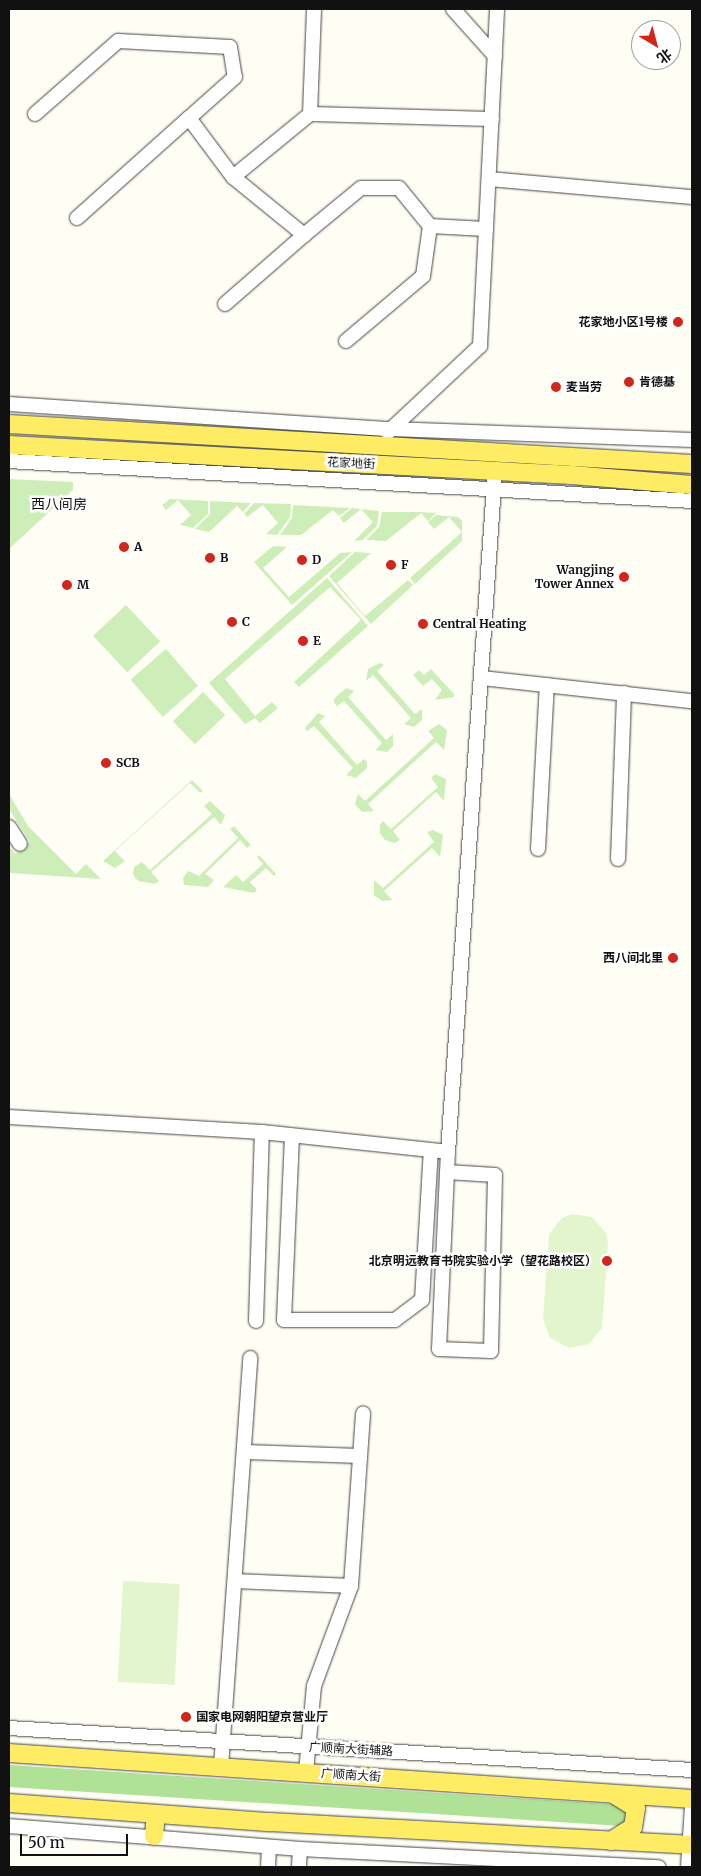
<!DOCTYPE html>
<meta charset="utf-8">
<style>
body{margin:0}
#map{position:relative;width:701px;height:1876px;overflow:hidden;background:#fffef5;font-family:Merriweather,"Noto Sans SC",serif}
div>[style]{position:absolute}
.green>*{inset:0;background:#ceeeb9;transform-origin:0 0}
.forest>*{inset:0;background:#afe197}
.pitch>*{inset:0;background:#e2f5cc;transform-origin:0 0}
.roads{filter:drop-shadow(0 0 1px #444) drop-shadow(0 0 1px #444)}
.minor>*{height:14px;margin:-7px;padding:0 7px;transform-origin:7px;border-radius:7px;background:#fff}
.major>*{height:18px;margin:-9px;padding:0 9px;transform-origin:9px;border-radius:9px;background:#ffec65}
.dots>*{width:14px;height:14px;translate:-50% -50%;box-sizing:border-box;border:2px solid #fff;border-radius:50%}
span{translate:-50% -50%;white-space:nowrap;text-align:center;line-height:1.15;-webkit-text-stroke:5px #fff;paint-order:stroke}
.poi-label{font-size:12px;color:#111;font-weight:700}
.right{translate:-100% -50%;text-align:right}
.left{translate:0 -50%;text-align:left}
.street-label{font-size:12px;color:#111}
.neighbourhood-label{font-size:14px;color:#111}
.frame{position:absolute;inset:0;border:10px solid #111;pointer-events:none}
.north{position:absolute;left:631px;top:20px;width:50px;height:50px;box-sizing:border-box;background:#fff;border:1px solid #a0a0a0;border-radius:50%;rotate:143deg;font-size:14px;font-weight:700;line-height:20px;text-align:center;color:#111}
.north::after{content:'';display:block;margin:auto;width:18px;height:22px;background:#d0271a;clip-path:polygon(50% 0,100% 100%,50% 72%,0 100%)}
.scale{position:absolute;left:20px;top:1834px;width:108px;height:22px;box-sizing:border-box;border:2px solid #111;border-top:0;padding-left:6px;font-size:15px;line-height:18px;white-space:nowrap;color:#111;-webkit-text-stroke:4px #fff;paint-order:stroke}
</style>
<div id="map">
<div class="green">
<div style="clip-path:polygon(9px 479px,73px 482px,73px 490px,9px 549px)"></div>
<div style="clip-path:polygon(170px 499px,208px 501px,208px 514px,193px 528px,180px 525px,191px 515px,178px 500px,166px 510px,162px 505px)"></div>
<div style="clip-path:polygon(210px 501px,251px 503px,243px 512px,237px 506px,209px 532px,195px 529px,210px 514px)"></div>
<div style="clip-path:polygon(254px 503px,291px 504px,290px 517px,277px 535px,266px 534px,278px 523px,263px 505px,247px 517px,244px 514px)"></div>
<div style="clip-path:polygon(293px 505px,350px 508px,339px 516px,333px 510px,301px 535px,280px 535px,292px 518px)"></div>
<div style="clip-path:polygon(352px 508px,379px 511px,377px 526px,363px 540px,354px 541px,373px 522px,361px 509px,344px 523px,340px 518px)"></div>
<div style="clip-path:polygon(382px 512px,421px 512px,436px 513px,428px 521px,421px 513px,386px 541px,366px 540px,379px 527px)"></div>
<div style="clip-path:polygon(436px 515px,458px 517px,462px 521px,462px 541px,415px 584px,410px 578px,462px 532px,449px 517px,434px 529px,428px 522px)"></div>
<div style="clip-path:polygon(273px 546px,287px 547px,263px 568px,289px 597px,340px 553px,352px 552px,292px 605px,254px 562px)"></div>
<div style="clip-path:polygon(355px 552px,371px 553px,337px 583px,365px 616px,408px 580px,413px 585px,371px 624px,329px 576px)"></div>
<div style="clip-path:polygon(327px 578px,368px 626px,299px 687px,294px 682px,361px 620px,330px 587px,225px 679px,255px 716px,272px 702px,278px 708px,260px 723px,255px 718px,245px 724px,209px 683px)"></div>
<div style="left:126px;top:605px;width:50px;height:45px;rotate:47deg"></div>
<div style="left:166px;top:649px;width:49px;height:47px;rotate:49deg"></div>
<div style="clip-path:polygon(380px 663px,384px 665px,377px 671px,415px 714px,422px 709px,422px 720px,414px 727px,404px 724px,411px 718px,373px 675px,366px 681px,368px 669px)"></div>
<div style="clip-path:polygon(431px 669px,454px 694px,454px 697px,435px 700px,442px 690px,432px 679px,423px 686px,413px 675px,419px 670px,424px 675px)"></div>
<div style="clip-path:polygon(346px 688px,354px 691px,348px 697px,386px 740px,393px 734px,393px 746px,387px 752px,375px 750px,382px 743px,344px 701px,337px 706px,334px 703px,334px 699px)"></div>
<div style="left:203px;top:692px;width:32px;height:42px;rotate:46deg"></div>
<div style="clip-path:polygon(318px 713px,325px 716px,319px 722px,357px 765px,364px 759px,367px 762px,367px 768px,356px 778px,346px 775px,353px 768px,314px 726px,307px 731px,305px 728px)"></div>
<div style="clip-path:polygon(439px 724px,447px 730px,444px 750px,436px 742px,368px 804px,374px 811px,362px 812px,355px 804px,358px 794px,365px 801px,434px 738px,428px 731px)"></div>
<div style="clip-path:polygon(435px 774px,446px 779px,444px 801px,436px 792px,393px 831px,400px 840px,395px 843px,385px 840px,380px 833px,380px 825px,383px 821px,391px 829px,438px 787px,431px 778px)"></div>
<div style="clip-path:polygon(192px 780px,203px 791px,200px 793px,190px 783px,115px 851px,125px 861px,115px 868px,103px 861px)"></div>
<div style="clip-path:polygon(9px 794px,28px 826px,76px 874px,86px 864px,101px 879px,9px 873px,9px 846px,15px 854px,30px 842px,9px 809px)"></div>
<div style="clip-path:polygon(210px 801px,225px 815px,221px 825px,214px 817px,151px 872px,159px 881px,155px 884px,138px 881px,133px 875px,134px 867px,142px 862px,150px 870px,212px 814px,204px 806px)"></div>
<div style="clip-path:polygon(234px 826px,251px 845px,247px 848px,240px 840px,205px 874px,214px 880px,208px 887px,184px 885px,183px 878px,188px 871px,199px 876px,238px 838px,230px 829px)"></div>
<div style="clip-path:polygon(433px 830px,443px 835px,440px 857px,432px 848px,384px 891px,392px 900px,382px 901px,374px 895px,374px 880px,383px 888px,434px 842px,427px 832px)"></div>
<div style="clip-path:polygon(259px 855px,276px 874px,274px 876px,266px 868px,250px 882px,257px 890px,254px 893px,223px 887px,236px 875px,243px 882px,263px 864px,257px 857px)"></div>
</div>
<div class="forest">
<div style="clip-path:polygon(9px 1765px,622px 1805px,627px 1811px,627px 1821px,622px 1826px,9px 1787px)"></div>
</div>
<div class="pitch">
<div style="clip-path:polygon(572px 1214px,592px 1217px,606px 1233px,608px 1243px,602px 1328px,589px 1344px,569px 1348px,550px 1338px,543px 1319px,549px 1234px,562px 1218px)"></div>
<div style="left:123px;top:1581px;width:57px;height:101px;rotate:3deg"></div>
</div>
<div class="roads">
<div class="minor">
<div style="left:453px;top:9px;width:63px;rotate:48.2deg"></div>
<div style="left:35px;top:114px;width:111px;rotate:-41.3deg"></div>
<div style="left:118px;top:41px;width:112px;rotate:3.1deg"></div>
<div style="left:230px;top:47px;width:30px;rotate:81deg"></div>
<div style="left:235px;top:77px;width:62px;rotate:138.3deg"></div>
<div style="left:310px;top:114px;width:105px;rotate:-87.8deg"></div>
<div style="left:233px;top:177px;width:99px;rotate:-39.3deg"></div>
<div style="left:310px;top:114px;width:182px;rotate:1.6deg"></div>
<div style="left:489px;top:179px;width:204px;rotate:5.1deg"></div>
<div style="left:77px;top:218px;width:150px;rotate:-41.8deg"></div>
<div style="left:189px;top:118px;width:74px;rotate:53.3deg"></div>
<div style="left:233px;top:177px;width:92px;rotate:39.2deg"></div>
<div style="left:304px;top:235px;width:74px;rotate:-39.5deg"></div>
<div style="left:361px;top:188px;width:38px"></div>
<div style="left:399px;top:188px;width:49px;rotate:50.8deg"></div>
<div style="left:430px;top:226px;width:56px;rotate:3.1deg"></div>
<div style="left:225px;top:304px;width:105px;rotate:-41.1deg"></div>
<div style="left:346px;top:341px;width:101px;rotate:-40.2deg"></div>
<div style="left:423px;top:276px;width:50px;rotate:-82deg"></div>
<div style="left:9px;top:404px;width:382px;rotate:3.8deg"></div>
<div style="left:390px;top:429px;width:302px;rotate:2.1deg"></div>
<div style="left:388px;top:432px;width:126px;rotate:-43.1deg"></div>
<div style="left:480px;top:346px;width:337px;rotate:-87.1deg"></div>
<div style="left:9px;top:461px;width:684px;rotate:3.35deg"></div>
<div style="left:482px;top:678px;width:211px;rotate:6.3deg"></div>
<div style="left:9px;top:827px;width:20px;rotate:57deg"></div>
<div style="left:538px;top:849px;width:164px;rotate:-86.9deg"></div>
<div style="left:618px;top:859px;width:166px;rotate:-87.9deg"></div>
<div style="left:9px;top:1117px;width:253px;rotate:3.4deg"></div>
<div style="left:262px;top:1132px;width:179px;rotate:6.1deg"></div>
<div style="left:292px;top:1136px;width:184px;rotate:92.5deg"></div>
<div style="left:284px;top:1320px;width:111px"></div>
<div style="left:395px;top:1320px;width:34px;rotate:-37deg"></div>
<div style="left:422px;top:1300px;width:150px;rotate:-86.6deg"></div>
<div style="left:447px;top:1172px;width:48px;rotate:3.6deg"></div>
<div style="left:495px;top:1175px;width:176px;rotate:91.3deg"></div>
<div style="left:491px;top:1351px;width:52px;rotate:-177.8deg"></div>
<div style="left:439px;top:1349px;width:197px;rotate:-87.4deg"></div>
<div style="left:448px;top:1152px;width:683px;rotate:-86.05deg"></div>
<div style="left:256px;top:1321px;width:189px;rotate:-88.2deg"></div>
<div style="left:246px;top:1452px;width:114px;rotate:2deg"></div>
<div style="left:236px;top:1581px;width:115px;rotate:2.5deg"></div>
<div style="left:9px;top:1728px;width:684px;rotate:3.52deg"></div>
<div style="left:221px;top:1767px;width:410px;rotate:-85.9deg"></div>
<div style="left:306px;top:1772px;width:86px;rotate:-84.7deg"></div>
<div style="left:314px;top:1686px;width:107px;rotate:-69.7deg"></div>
<div style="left:351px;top:1586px;width:173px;rotate:-86deg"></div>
<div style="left:9px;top:1826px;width:292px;rotate:4.5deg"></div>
<div style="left:300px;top:1849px;width:359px;rotate:2.9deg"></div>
<div style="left:268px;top:1867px;width:20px;rotate:-87deg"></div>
<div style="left:299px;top:1867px;width:18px;rotate:-87deg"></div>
<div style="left:688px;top:1867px;width:61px;rotate:-86.2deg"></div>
</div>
<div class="major">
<div style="left:9px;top:424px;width:684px;rotate:3.35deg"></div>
<div style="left:9px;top:445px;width:564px;rotate:3.05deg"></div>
<div style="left:572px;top:475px;width:120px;rotate:4.8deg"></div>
<div style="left:9px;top:1753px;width:685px;rotate:3.85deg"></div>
<div style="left:9px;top:1803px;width:262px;rotate:4.2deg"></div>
<div style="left:270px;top:1822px;width:423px;rotate:3.1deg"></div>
<div style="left:154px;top:1836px;width:21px;rotate:-85deg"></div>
<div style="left:611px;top:1841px;width:26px;rotate:-32deg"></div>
<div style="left:633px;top:1827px;width:19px;rotate:-81deg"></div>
<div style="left:636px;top:1808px;width:25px;rotate:-148deg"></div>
</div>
</div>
<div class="dots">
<div style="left:678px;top:322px;background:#d0271a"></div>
<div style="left:629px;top:382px;background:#d0271a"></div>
<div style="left:556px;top:387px;background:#d0271a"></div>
<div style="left:124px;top:547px;background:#d0271a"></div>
<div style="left:210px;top:558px;background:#d0271a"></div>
<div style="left:302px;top:560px;background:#d0271a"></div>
<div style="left:391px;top:565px;background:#d0271a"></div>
<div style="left:624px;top:577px;background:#d0271a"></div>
<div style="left:67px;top:585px;background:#d0271a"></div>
<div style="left:232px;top:622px;background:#d0271a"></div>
<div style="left:423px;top:624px;background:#d0271a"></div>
<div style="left:303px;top:641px;background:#d0271a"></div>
<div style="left:106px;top:763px;background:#d0271a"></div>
<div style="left:673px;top:958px;background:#d0271a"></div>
<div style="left:607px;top:1261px;background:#d0271a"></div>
<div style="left:186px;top:1717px;background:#d0271a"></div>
</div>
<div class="poi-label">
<span class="right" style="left:668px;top:322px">花家地小区1号楼</span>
<span class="left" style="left:639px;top:382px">肯德基</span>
<span class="left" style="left:566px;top:387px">麦当劳</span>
<span class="left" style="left:134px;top:547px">A</span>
<span class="left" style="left:220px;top:558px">B</span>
<span class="left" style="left:312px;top:560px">D</span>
<span class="left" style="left:401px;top:565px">F</span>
<span class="right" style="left:614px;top:577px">Wangjing<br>Tower Annex</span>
<span class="left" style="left:77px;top:585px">M</span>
<span class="left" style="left:242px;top:622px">C</span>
<span class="left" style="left:433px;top:624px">Central Heating</span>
<span class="left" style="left:313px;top:641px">E</span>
<span class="left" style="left:116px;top:763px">SCB</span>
<span class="right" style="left:663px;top:958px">西八间北里</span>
<span class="right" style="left:597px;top:1261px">北京明远教育书院实验小学（望花路校区）</span>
<span class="left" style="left:196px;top:1717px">国家电网朝阳望京营业厅</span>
</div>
<div class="street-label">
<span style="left:351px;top:463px;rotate:3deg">花家地街</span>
<span style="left:351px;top:1749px;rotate:3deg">广顺南大街辅路</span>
<span style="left:351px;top:1775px;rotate:4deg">广顺南大街</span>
</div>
<div class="neighbourhood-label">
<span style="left:59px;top:504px">西八间房</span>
</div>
<div class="frame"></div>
<div class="north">北</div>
<div class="scale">50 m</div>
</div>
